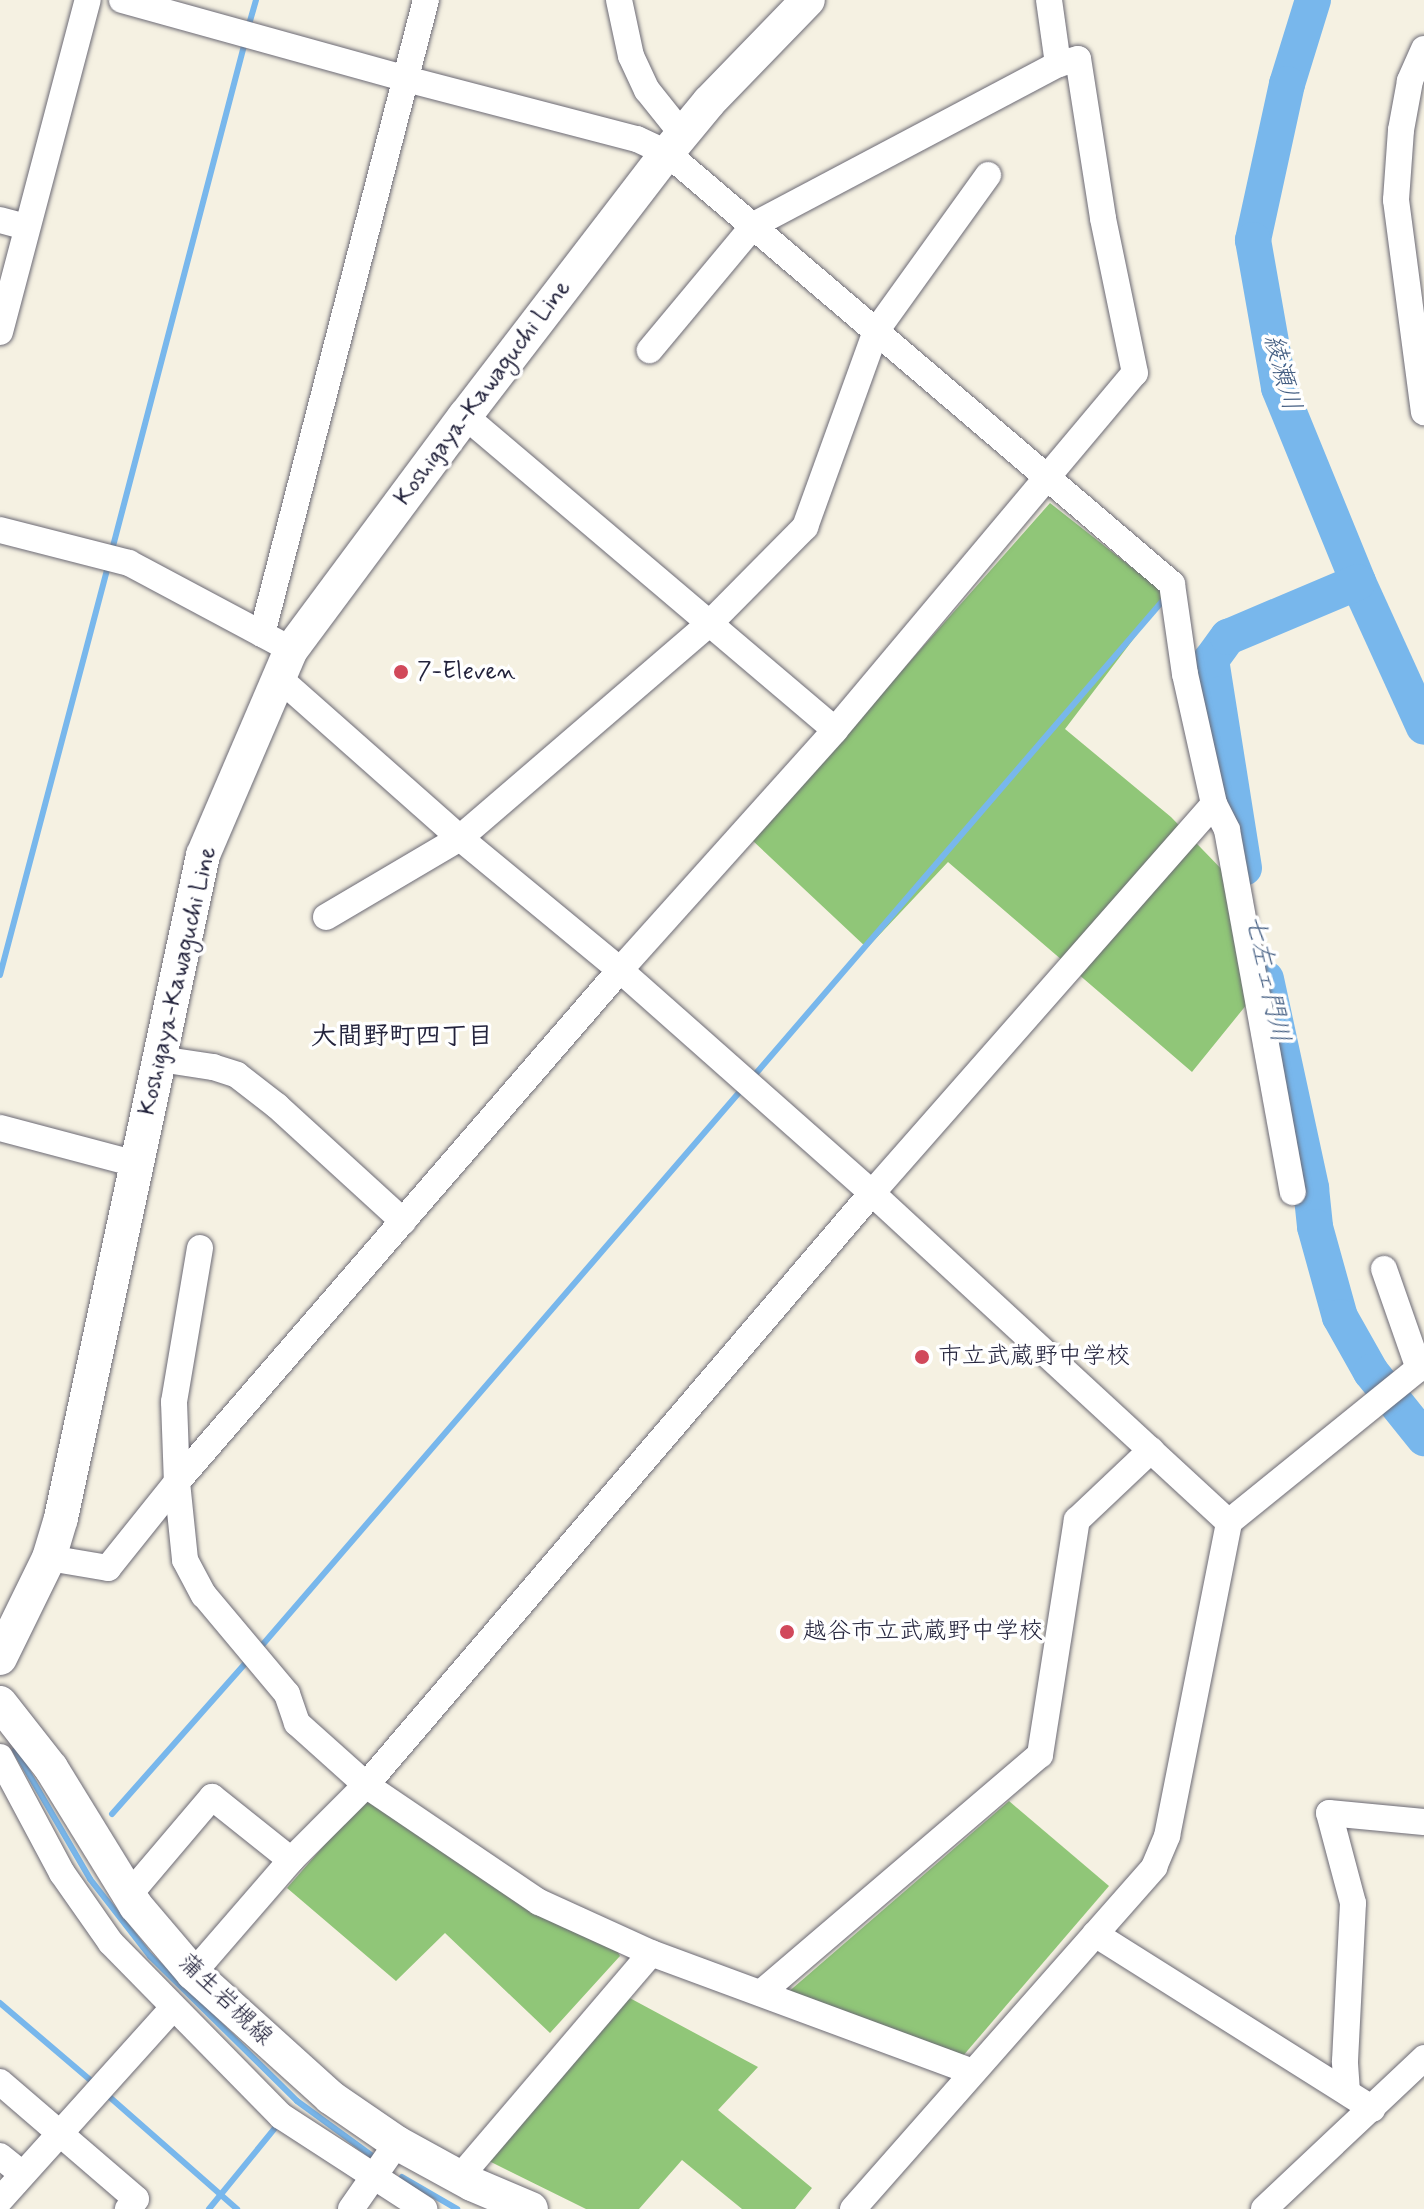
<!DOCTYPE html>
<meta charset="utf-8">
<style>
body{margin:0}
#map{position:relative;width:1424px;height:2209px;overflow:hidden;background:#f5f1e2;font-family:Mynerve,"Klee One",sans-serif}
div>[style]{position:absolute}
.green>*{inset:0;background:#90c678}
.stream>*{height:6px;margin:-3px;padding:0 3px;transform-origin:3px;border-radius:3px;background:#78b7ec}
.river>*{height:36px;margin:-18px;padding:0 18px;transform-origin:18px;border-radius:18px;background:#78b7ec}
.roads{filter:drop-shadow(0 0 2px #6c6a75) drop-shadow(0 0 2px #6c6a75)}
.minor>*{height:26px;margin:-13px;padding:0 13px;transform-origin:13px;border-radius:13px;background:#fff}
.major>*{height:34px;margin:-17px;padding:0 17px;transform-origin:17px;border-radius:17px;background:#fff}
.dots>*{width:22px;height:22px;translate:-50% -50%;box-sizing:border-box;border:4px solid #fff;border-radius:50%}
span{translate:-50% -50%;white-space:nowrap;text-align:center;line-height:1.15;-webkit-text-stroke:7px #fff;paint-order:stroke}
.street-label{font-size:24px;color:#22223b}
.poi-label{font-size:24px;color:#22223b}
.left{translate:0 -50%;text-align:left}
.water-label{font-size:26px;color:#445e82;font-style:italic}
.neighbourhood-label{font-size:26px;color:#22223b;font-weight:700}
</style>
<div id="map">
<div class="green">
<div style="clip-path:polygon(1050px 503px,1167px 595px,1065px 729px,1171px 817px,1232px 880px,1256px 993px,1192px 1072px,948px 862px,867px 948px,752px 840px)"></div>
<div style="clip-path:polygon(368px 1795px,611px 1941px,620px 1956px,550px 2033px,445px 1933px,396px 1981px,287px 1888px)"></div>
<div style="clip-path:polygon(1009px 1801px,1109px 1886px,962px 2057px,786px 1994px)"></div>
<div style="clip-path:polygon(626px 1996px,758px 2067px,718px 2110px,812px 2188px,795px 2209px,742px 2209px,682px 2160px,639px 2209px,586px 2209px,487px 2160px)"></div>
</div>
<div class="stream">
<div style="left:248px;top:28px;width:29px;rotate:-74deg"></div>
<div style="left:112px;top:550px;width:525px;rotate:-75.33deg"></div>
<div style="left:0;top:975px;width:424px;rotate:-75.2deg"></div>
<div style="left:752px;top:1078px;width:633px;rotate:-49.29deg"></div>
<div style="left:258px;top:1650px;width:741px;rotate:-49.21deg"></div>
<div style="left:15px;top:1750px;width:149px;rotate:59.8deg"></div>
<div style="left:90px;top:1879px;width:98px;rotate:52.1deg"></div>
<div style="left:150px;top:1956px;width:206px;rotate:44.6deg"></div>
<div style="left:297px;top:2101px;width:92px;rotate:36.1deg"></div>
<div style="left:112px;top:1814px;width:208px;rotate:-48.5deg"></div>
<div style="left:0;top:2003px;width:126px;rotate:40.5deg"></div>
<div style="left:105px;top:2093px;width:176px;rotate:41.3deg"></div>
<div style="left:402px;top:2177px;width:64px;rotate:30.2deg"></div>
<div style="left:209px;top:2209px;width:112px;rotate:-50.8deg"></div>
</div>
<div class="river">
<div style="left:1313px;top:0;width:88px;rotate:107.2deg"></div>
<div style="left:1287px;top:84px;width:160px;rotate:102.3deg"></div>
<div style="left:1253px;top:240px;width:150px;rotate:80deg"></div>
<div style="left:1279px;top:388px;width:209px;rotate:67.8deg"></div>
<div style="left:1358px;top:582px;width:159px;rotate:65.5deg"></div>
<div style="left:1244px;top:868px;width:211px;rotate:-99deg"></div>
<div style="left:1211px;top:660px;width:29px;rotate:-54deg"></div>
<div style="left:1228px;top:637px;width:141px;rotate:-22.9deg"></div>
<div style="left:1266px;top:979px;width:214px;rotate:77.8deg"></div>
<div style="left:1311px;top:1188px;width:39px;rotate:84deg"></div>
<div style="left:1315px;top:1227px;width:93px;rotate:74.5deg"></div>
<div style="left:1340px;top:1317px;width:63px;rotate:60.6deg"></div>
<div style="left:1371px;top:1372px;width:85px;rotate:51.2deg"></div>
</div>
<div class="roads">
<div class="minor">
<div style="left:122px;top:0;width:295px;rotate:15.5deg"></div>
<div style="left:406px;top:79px;width:239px;rotate:14.6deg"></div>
<div style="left:637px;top:139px;width:33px;rotate:25deg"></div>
<div style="left:667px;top:153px;width:664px;rotate:40.48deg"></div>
<div style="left:1172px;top:584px;width:91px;rotate:81.8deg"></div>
<div style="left:1185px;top:674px;width:133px;rotate:77.4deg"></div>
<div style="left:1214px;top:804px;width:518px;rotate:131.32deg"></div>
<div style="left:872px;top:1193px;width:779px;rotate:130.52deg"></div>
<div style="left:366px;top:1785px;width:106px;rotate:135deg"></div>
<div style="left:291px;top:1860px;width:150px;rotate:130.9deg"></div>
<div style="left:619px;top:0;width:57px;rotate:77.9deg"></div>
<div style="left:631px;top:56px;width:38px;rotate:65deg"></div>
<div style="left:647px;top:90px;width:58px;rotate:51.3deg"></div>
<div style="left:1049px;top:0;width:65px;rotate:82deg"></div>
<div style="left:1424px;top:49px;width:35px;rotate:114deg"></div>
<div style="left:1410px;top:81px;width:50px;rotate:100.4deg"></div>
<div style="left:1401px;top:130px;width:70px;rotate:94.1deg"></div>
<div style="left:1396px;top:200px;width:214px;rotate:82.5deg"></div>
<div style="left:0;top:220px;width:28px;rotate:15deg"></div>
<div style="left:0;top:332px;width:343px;rotate:-75.2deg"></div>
<div style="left:465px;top:416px;width:485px;rotate:40.3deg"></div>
<div style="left:0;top:530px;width:133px;rotate:14.3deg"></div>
<div style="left:129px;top:563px;width:168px;rotate:28.1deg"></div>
<div style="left:262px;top:634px;width:655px;rotate:-75.5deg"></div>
<div style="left:279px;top:678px;width:242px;rotate:41.5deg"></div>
<div style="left:460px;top:838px;width:207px;rotate:39.5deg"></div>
<div style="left:620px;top:970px;width:337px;rotate:41.5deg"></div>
<div style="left:872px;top:1193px;width:485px;rotate:42.7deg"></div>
<div style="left:1214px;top:804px;width:29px;rotate:63deg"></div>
<div style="left:1227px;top:830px;width:368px;rotate:79.7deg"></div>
<div style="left:326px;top:917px;width:156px;rotate:-30.5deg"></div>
<div style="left:460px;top:838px;width:331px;rotate:-40.7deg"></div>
<div style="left:711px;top:622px;width:134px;rotate:-45.3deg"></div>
<div style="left:805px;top:527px;width:208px;rotate:-70.1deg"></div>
<div style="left:876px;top:331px;width:192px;rotate:-54.3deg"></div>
<div style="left:160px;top:1059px;width:54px;rotate:8.6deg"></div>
<div style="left:213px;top:1067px;width:25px;rotate:18deg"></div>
<div style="left:237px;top:1075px;width:51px;rotate:37.8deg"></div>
<div style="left:277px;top:1106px;width:171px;rotate:42.4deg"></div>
<div style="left:0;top:1128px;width:141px;rotate:14.8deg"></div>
<div style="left:200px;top:1248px;width:156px;rotate:99.6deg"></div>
<div style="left:174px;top:1402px;width:80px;rotate:87.9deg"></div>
<div style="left:177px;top:1482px;width:78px;rotate:84.1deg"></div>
<div style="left:185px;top:1560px;width:40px;rotate:62deg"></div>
<div style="left:204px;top:1595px;width:129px;rotate:50deg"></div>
<div style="left:287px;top:1694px;width:31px;rotate:71deg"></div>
<div style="left:297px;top:1723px;width:93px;rotate:41.9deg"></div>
<div style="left:366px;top:1785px;width:209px;rotate:34.1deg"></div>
<div style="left:539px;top:1902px;width:123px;rotate:24.5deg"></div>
<div style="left:651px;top:1953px;width:343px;rotate:20.3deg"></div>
<div style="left:1384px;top:1269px;width:106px;rotate:70.7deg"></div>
<div style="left:49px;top:1558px;width:60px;rotate:9.6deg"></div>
<div style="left:108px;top:1568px;width:110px;rotate:-51.3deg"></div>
<div style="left:177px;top:1482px;width:677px;rotate:-49.13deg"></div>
<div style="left:620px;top:970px;width:322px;rotate:-48.1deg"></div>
<div style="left:835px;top:730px;width:466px;rotate:-50deg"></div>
<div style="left:1135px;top:373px;width:158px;rotate:-101.7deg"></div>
<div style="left:1103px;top:218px;width:161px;rotate:-98.9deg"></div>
<div style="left:1078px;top:59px;width:21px;rotate:166deg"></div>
<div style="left:1058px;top:64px;width:344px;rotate:152.1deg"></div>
<div style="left:754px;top:225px;width:163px;rotate:129.8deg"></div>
<div style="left:0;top:1757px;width:132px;rotate:61.9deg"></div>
<div style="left:62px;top:1873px;width:85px;rotate:55deg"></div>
<div style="left:111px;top:1943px;width:243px;rotate:45.5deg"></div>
<div style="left:281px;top:2116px;width:171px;rotate:33deg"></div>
<div style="left:128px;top:1896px;width:130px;rotate:-49.7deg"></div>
<div style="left:212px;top:1797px;width:101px;rotate:38.6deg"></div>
<div style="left:1095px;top:1934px;width:328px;rotate:32.2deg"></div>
<div style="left:761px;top:1993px;width:367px;rotate:-40.5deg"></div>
<div style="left:1040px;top:1755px;width:238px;rotate:-81.1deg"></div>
<div style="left:1077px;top:1520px;width:102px;rotate:-43.4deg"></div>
<div style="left:0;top:2082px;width:179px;rotate:40.7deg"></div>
<div style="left:136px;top:2199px;width:13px;rotate:129deg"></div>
<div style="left:1347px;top:2092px;width:31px;rotate:-94deg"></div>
<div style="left:1345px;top:2061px;width:158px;rotate:-87.1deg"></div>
<div style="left:1353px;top:1903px;width:93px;rotate:-104.9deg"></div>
<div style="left:1329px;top:1813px;width:95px;rotate:5.4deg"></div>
<div style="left:0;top:2156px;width:28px;rotate:39deg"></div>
<div style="left:460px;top:2177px;width:294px;rotate:-49.5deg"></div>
<div style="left:0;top:2200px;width:258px;rotate:-48deg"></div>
<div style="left:351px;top:2209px;width:80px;rotate:-55.1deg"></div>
<div style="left:853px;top:2209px;width:456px;rotate:-48.6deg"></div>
<div style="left:1154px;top:1867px;width:34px;rotate:-67deg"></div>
<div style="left:1167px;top:1836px;width:320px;rotate:-78.8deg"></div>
<div style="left:1229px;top:1522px;width:251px;rotate:-39deg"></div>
<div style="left:1264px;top:2209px;width:220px;rotate:-43.3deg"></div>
</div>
<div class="major">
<div style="left:0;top:1658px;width:111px;rotate:-63.9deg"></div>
<div style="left:49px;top:1558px;width:42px;rotate:-73.3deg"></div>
<div style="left:61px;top:1518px;width:678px;rotate:-77.91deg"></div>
<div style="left:203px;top:855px;width:223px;rotate:-66.8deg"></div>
<div style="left:291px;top:650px;width:292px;rotate:-53.4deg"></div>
<div style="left:465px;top:416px;width:332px;rotate:-52.5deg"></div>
<div style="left:667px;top:153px;width:66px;rotate:-50.5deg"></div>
<div style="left:709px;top:102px;width:142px;rotate:-45.9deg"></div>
<div style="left:0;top:1703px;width:83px;rotate:51.9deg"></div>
<div style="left:51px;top:1768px;width:162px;rotate:58.4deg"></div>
<div style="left:136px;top:1906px;width:88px;rotate:49.6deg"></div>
<div style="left:193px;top:1973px;width:185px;rotate:42.1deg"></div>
<div style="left:330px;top:2097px;width:81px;rotate:34.5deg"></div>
<div style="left:397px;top:2143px;width:85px;rotate:28.7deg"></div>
<div style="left:472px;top:2184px;width:64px;rotate:23deg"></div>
</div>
</div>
<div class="dots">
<div style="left:401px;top:672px;background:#d1495b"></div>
<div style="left:922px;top:1357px;background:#d1495b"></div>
<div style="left:787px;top:1632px;background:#d1495b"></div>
</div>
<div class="street-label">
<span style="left:483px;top:393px;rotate:-53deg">Koshigaya-Kawaguchi Line</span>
<span style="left:178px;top:981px;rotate:-77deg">Koshigaya-Kawaguchi Line</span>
<span style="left:225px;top:2000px;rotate:44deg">蒲生岩槻線</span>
</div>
<div class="poi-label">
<span class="left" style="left:417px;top:672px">7-Eleven</span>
<span class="left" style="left:938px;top:1357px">市立武蔵野中学校</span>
<span class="left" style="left:803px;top:1632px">越谷市立武蔵野中学校</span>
</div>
<div class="water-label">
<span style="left:1281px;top:373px;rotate:75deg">綾瀬川</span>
<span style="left:1266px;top:979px;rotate:78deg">七左ェ門川</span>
</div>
<div class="neighbourhood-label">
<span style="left:402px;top:1038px">大間野町四丁目</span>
</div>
</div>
